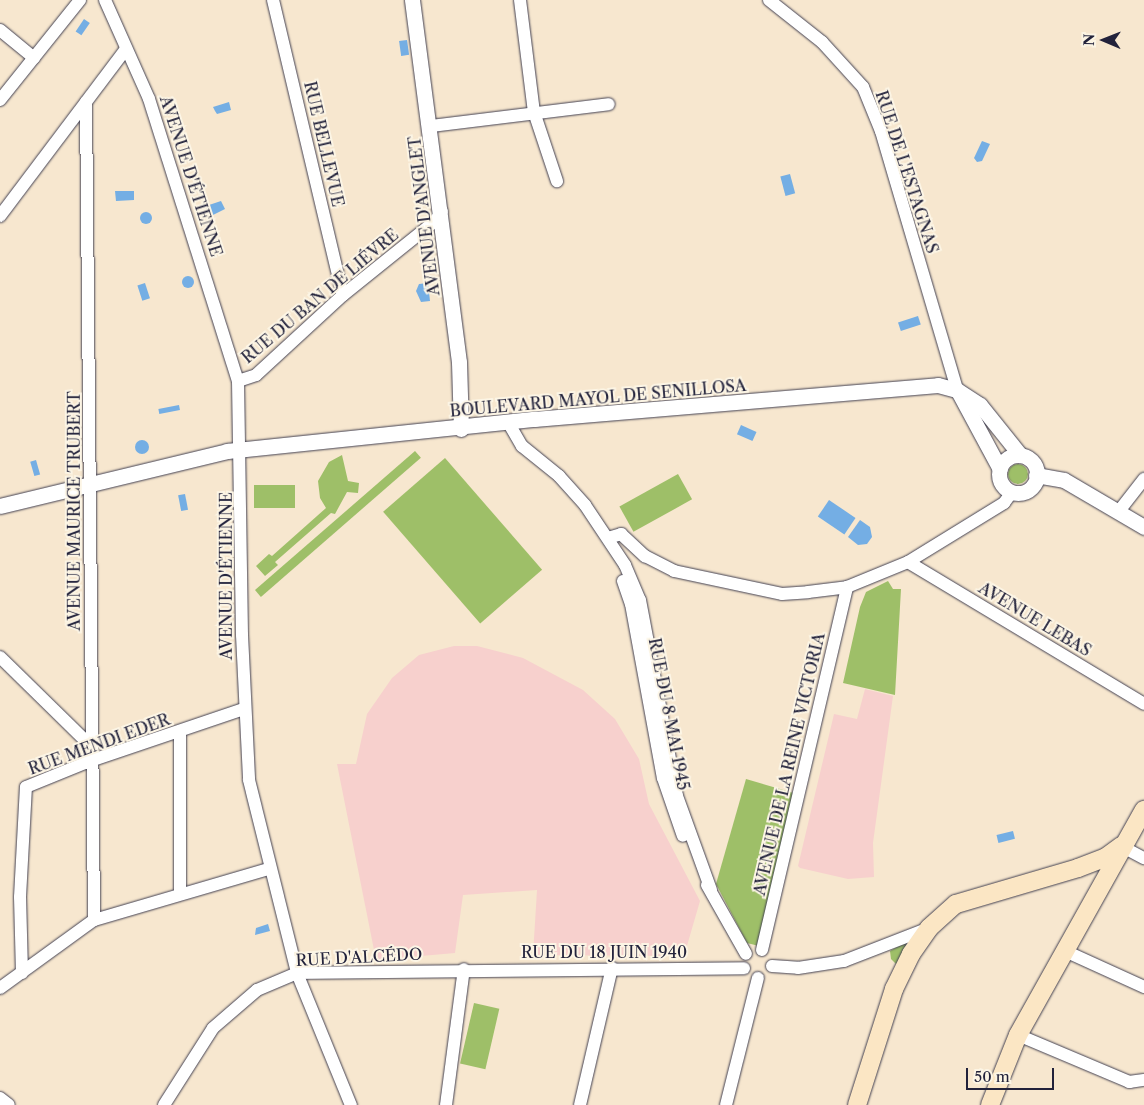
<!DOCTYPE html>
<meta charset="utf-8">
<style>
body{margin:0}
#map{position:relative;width:1144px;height:1105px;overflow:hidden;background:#f7e7cf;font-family:"Libre Caslon Text",serif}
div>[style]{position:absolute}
.built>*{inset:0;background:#f7d0cd}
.green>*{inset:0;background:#9ebf68;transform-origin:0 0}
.round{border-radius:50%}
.water>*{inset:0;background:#74aee4;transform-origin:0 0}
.roads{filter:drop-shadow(0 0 1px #424051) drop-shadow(0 0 1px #424051)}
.minor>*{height:12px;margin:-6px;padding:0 6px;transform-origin:6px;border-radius:6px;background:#fff}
.tertiary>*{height:15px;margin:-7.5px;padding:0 7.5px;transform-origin:7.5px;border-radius:7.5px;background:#fff}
.tertiary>.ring{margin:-7.5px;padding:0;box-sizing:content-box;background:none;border:15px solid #fff;border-radius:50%}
.secondary>*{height:18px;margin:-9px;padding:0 9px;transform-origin:9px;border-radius:9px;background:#fbe6c4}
span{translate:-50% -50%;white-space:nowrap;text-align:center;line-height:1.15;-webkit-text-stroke:4px #fcf5e5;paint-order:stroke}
.street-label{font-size:16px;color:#22223b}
.north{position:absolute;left:1079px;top:15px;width:50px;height:50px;-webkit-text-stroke:4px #fcf5e5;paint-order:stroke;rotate:271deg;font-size:14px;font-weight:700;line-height:20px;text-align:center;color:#22223b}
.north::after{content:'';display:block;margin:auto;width:18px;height:22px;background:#22223b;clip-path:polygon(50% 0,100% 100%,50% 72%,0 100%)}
.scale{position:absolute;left:966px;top:1068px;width:88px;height:22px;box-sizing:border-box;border:2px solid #22223b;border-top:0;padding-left:6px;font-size:15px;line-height:18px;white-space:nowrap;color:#22223b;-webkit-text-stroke:4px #fcf5e5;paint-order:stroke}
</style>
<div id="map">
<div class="built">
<div style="clip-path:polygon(454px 646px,477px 646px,523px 658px,583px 690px,615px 719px,639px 759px,649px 804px,700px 901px,684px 956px,533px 955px,537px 890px,463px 895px,455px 953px,376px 960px,337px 764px,356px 764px,367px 714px,392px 678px,419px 655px)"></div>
<div style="clip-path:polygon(865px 689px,893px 696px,873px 843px,874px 877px,848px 879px,800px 868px,798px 866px,834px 714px,857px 719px)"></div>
</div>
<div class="green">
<div style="left:415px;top:451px;width:9px;height:212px;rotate:49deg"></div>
<div style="clip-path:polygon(342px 455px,348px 481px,359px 483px,358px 493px,347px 492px,335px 514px,331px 513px,275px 562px,278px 565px,265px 576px,256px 566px,269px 554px,272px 556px,326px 508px,320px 498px,318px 481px,329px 462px)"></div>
<div style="left:445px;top:458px;width:148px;height:82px;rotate:49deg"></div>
<div class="round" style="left:1008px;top:464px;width:20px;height:20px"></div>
<div style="left:678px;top:474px;width:29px;height:67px;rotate:61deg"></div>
<div style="left:254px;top:485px;width:41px;height:23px"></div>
<div style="clip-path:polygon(888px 581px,893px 589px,901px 589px,895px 695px,843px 683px,860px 607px,866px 592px)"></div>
<div style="clip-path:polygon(746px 779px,797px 794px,759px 946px,747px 943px,716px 884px)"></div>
<div style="clip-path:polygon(911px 939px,899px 967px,891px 959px,890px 951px)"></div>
<div style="left:474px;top:1003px;width:26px;height:62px;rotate:13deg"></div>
</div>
<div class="water">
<div style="left:84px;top:19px;width:7px;height:15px;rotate:34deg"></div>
<div style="left:407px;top:40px;width:15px;height:8px;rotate:82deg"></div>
<div style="clip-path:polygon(229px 102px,231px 110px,217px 114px,215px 111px,213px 107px)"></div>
<div style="clip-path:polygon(982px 141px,990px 144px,982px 161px,977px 162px,974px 158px)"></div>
<div style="left:790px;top:174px;width:20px;height:10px;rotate:75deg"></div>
<div style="clip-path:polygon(115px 191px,134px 191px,134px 200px,116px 201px)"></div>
<div style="clip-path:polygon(221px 201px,225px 209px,209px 217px,206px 206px)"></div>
<div class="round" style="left:140px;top:212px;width:12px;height:12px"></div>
<div class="round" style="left:182px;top:276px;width:12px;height:12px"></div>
<div style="left:145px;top:283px;width:16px;height:8px;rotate:72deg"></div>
<div style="clip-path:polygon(428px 283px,430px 301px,421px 302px,416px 291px,419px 284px)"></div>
<div style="left:918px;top:316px;width:9px;height:21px;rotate:72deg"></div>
<div style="left:179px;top:405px;width:5px;height:21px;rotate:79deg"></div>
<div style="left:741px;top:425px;width:17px;height:10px;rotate:24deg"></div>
<div class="round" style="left:135px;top:440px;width:14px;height:14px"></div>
<div style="left:36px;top:460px;width:15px;height:6px;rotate:74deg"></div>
<div style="left:185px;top:494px;width:16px;height:7px;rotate:79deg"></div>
<div style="left:829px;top:500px;width:32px;height:20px;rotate:34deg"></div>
<div style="clip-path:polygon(860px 520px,870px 527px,872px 537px,867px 544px,858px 545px,848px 537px)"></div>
<div style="left:1013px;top:831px;width:8px;height:17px;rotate:76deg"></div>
<div style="clip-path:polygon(268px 924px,270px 931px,255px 935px,256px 928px)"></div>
</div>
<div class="roads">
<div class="minor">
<div style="left:105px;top:0;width:108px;rotate:66deg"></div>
<div style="left:149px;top:99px;width:296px;rotate:72.5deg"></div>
<div style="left:238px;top:381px;width:254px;rotate:89.1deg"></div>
<div style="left:242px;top:635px;width:145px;rotate:87.2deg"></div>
<div style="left:249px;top:780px;width:199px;rotate:76deg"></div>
<div style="left:297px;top:973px;width:143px;rotate:67.8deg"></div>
<div style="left:273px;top:0;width:303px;rotate:76.7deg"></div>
<div style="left:520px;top:0;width:113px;rotate:82.9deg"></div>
<div style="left:534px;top:112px;width:73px;rotate:71.6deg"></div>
<div style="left:769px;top:0;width:68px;rotate:38.4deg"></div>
<div style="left:822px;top:42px;width:61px;rotate:47.7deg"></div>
<div style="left:863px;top:87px;width:48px;rotate:67.8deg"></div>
<div style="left:881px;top:131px;width:270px;rotate:73.6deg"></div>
<div style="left:0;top:30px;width:44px;rotate:39.5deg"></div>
<div style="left:0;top:100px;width:128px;rotate:-51.3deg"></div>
<div style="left:86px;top:102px;width:818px;rotate:89.44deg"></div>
<div style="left:431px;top:126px;width:179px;rotate:-7deg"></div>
<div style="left:0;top:216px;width:209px;rotate:-53deg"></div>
<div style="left:238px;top:381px;width:19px;rotate:-18deg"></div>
<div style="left:256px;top:375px;width:118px;rotate:-42.6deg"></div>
<div style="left:343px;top:295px;width:118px;rotate:-38.8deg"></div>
<div style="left:435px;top:221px;width:12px;rotate:-55deg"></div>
<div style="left:508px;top:422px;width:28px;rotate:60deg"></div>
<div style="left:522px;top:446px;width:48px;rotate:39deg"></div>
<div style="left:559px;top:476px;width:39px;rotate:48deg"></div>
<div style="left:585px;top:505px;width:72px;rotate:56.3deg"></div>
<div style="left:625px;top:565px;width:38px;rotate:67deg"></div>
<div style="left:640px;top:600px;width:199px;rotate:79.3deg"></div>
<div style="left:677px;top:796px;width:100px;rotate:70.1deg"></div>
<div style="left:1119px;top:511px;width:41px;rotate:-52deg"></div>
<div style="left:608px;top:538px;width:14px;rotate:-17deg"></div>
<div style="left:621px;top:534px;width:33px;rotate:43deg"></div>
<div style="left:645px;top:556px;width:33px;rotate:27deg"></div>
<div style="left:674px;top:571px;width:110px;rotate:12deg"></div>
<div style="left:782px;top:594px;width:26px;rotate:-4deg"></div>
<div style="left:808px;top:592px;width:39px;rotate:-7deg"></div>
<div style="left:847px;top:587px;width:66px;rotate:-22.3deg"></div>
<div style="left:908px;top:562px;width:113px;rotate:-31.6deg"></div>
<div style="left:1004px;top:503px;width:14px;rotate:-54deg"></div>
<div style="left:908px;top:562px;width:275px;rotate:31deg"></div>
<div style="left:623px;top:581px;width:24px;rotate:71deg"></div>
<div style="left:631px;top:604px;width:177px;rotate:79.6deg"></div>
<div style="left:663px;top:778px;width:61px;rotate:71deg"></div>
<div style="left:0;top:657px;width:126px;rotate:44.4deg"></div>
<div style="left:180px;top:731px;width:162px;rotate:90deg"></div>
<div style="left:1121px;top:846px;width:26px;rotate:28deg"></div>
<div style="left:707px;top:885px;width:79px;rotate:60.5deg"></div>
<div style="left:762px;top:950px;width:373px;rotate:-76.8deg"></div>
<div style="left:1065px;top:951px;width:87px;rotate:24.5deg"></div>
<div style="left:772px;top:966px;width:26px;rotate:4deg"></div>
<div style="left:798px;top:968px;width:47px;rotate:-8.7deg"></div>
<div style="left:844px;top:961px;width:91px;rotate:-21.2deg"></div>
<div style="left:22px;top:973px;width:76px;rotate:-91.5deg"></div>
<div style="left:20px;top:897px;width:110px;rotate:-86.9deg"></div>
<div style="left:26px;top:787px;width:69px;rotate:-22.1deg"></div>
<div style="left:90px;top:761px;width:163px;rotate:-18.7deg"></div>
<div style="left:0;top:988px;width:116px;rotate:-35.9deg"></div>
<div style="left:94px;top:920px;width:181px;rotate:-16.3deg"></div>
<div style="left:1018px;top:1035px;width:121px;rotate:22.9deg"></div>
<div style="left:1129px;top:1082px;width:15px;rotate:-8deg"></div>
<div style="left:0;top:1098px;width:11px;rotate:38deg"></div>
<div style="left:164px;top:1105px;width:91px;rotate:-57.5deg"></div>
<div style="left:213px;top:1028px;width:58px;rotate:-40.8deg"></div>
<div style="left:257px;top:990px;width:43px;rotate:-23deg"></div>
<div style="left:297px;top:973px;width:447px;rotate:-0.6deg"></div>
<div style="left:446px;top:1105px;width:137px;rotate:-82.5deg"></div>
<div style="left:580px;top:1105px;width:141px;rotate:-76.9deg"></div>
<div style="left:726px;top:1105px;width:131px;rotate:-75.9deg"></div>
</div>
<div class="tertiary">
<div style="left:412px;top:0;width:365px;rotate:82.6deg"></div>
<div style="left:459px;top:362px;width:67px;rotate:88.3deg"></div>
<div style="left:959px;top:393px;width:86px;rotate:61.7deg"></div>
<div class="ring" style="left:999px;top:455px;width:23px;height:23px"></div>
<div style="left:1036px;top:475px;width:28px;rotate:10deg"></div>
<div style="left:1064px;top:480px;width:93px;rotate:30.4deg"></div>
<div style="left:0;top:506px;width:234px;rotate:-13.6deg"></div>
<div style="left:227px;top:451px;width:309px;rotate:-6deg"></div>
<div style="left:534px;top:419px;width:405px;rotate:-4.8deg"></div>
<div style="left:938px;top:385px;width:20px;rotate:15deg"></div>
<div style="left:957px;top:390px;width:27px;rotate:33deg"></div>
<div style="left:980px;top:405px;width:64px;rotate:51.3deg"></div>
</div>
<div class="secondary">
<div style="left:857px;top:1105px;width:122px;rotate:-72.3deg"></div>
<div style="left:894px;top:989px;width:39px;rotate:-64deg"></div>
<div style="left:911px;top:954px;width:32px;rotate:-55deg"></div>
<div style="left:929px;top:928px;width:36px;rotate:-42deg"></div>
<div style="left:956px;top:904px;width:127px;rotate:-16.4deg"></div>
<div style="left:1078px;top:868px;width:30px;rotate:-21deg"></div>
<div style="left:1106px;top:857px;width:19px;rotate:-36deg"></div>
<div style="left:990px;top:1105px;width:75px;rotate:-68.2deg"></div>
<div style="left:1018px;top:1035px;width:258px;rotate:-60.8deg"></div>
</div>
</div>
<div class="street-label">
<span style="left:324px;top:144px;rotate:77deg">RUE BELLEVUE</span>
<span style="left:907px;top:172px;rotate:72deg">RUE DE L'ESTAGNAS</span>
<span style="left:191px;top:176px;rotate:72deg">AVENUE D'ÉTIENNE</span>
<span style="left:424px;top:216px;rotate:-97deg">AVENUE D'ANGLET</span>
<span style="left:320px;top:296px;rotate:-40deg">RUE DU BAN DE LIÉVRE</span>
<span style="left:598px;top:398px;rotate:-5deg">BOULEVARD MAYOL DE SENILLOSA</span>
<span style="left:74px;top:511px;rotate:-90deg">AVENUE MAURICE TRUBERT</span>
<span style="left:226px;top:576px;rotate:-90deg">AVENUE D'ÉTIENNE</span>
<span style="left:1035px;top:619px;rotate:31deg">AVENUE LEBAS</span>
<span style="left:669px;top:714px;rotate:79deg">RUE DU 8 MAI 1945</span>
<span style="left:99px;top:744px;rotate:-20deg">RUE MENDI EDER</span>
<span style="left:789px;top:764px;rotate:-77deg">AVENUE DE LA REINE VICTORIA</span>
<span style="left:604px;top:952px">RUE DU 18 JUIN 1940</span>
<span style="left:359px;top:957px;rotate:-3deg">RUE D'ALCÉDO</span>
</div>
<div class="north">N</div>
<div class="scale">50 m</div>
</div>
